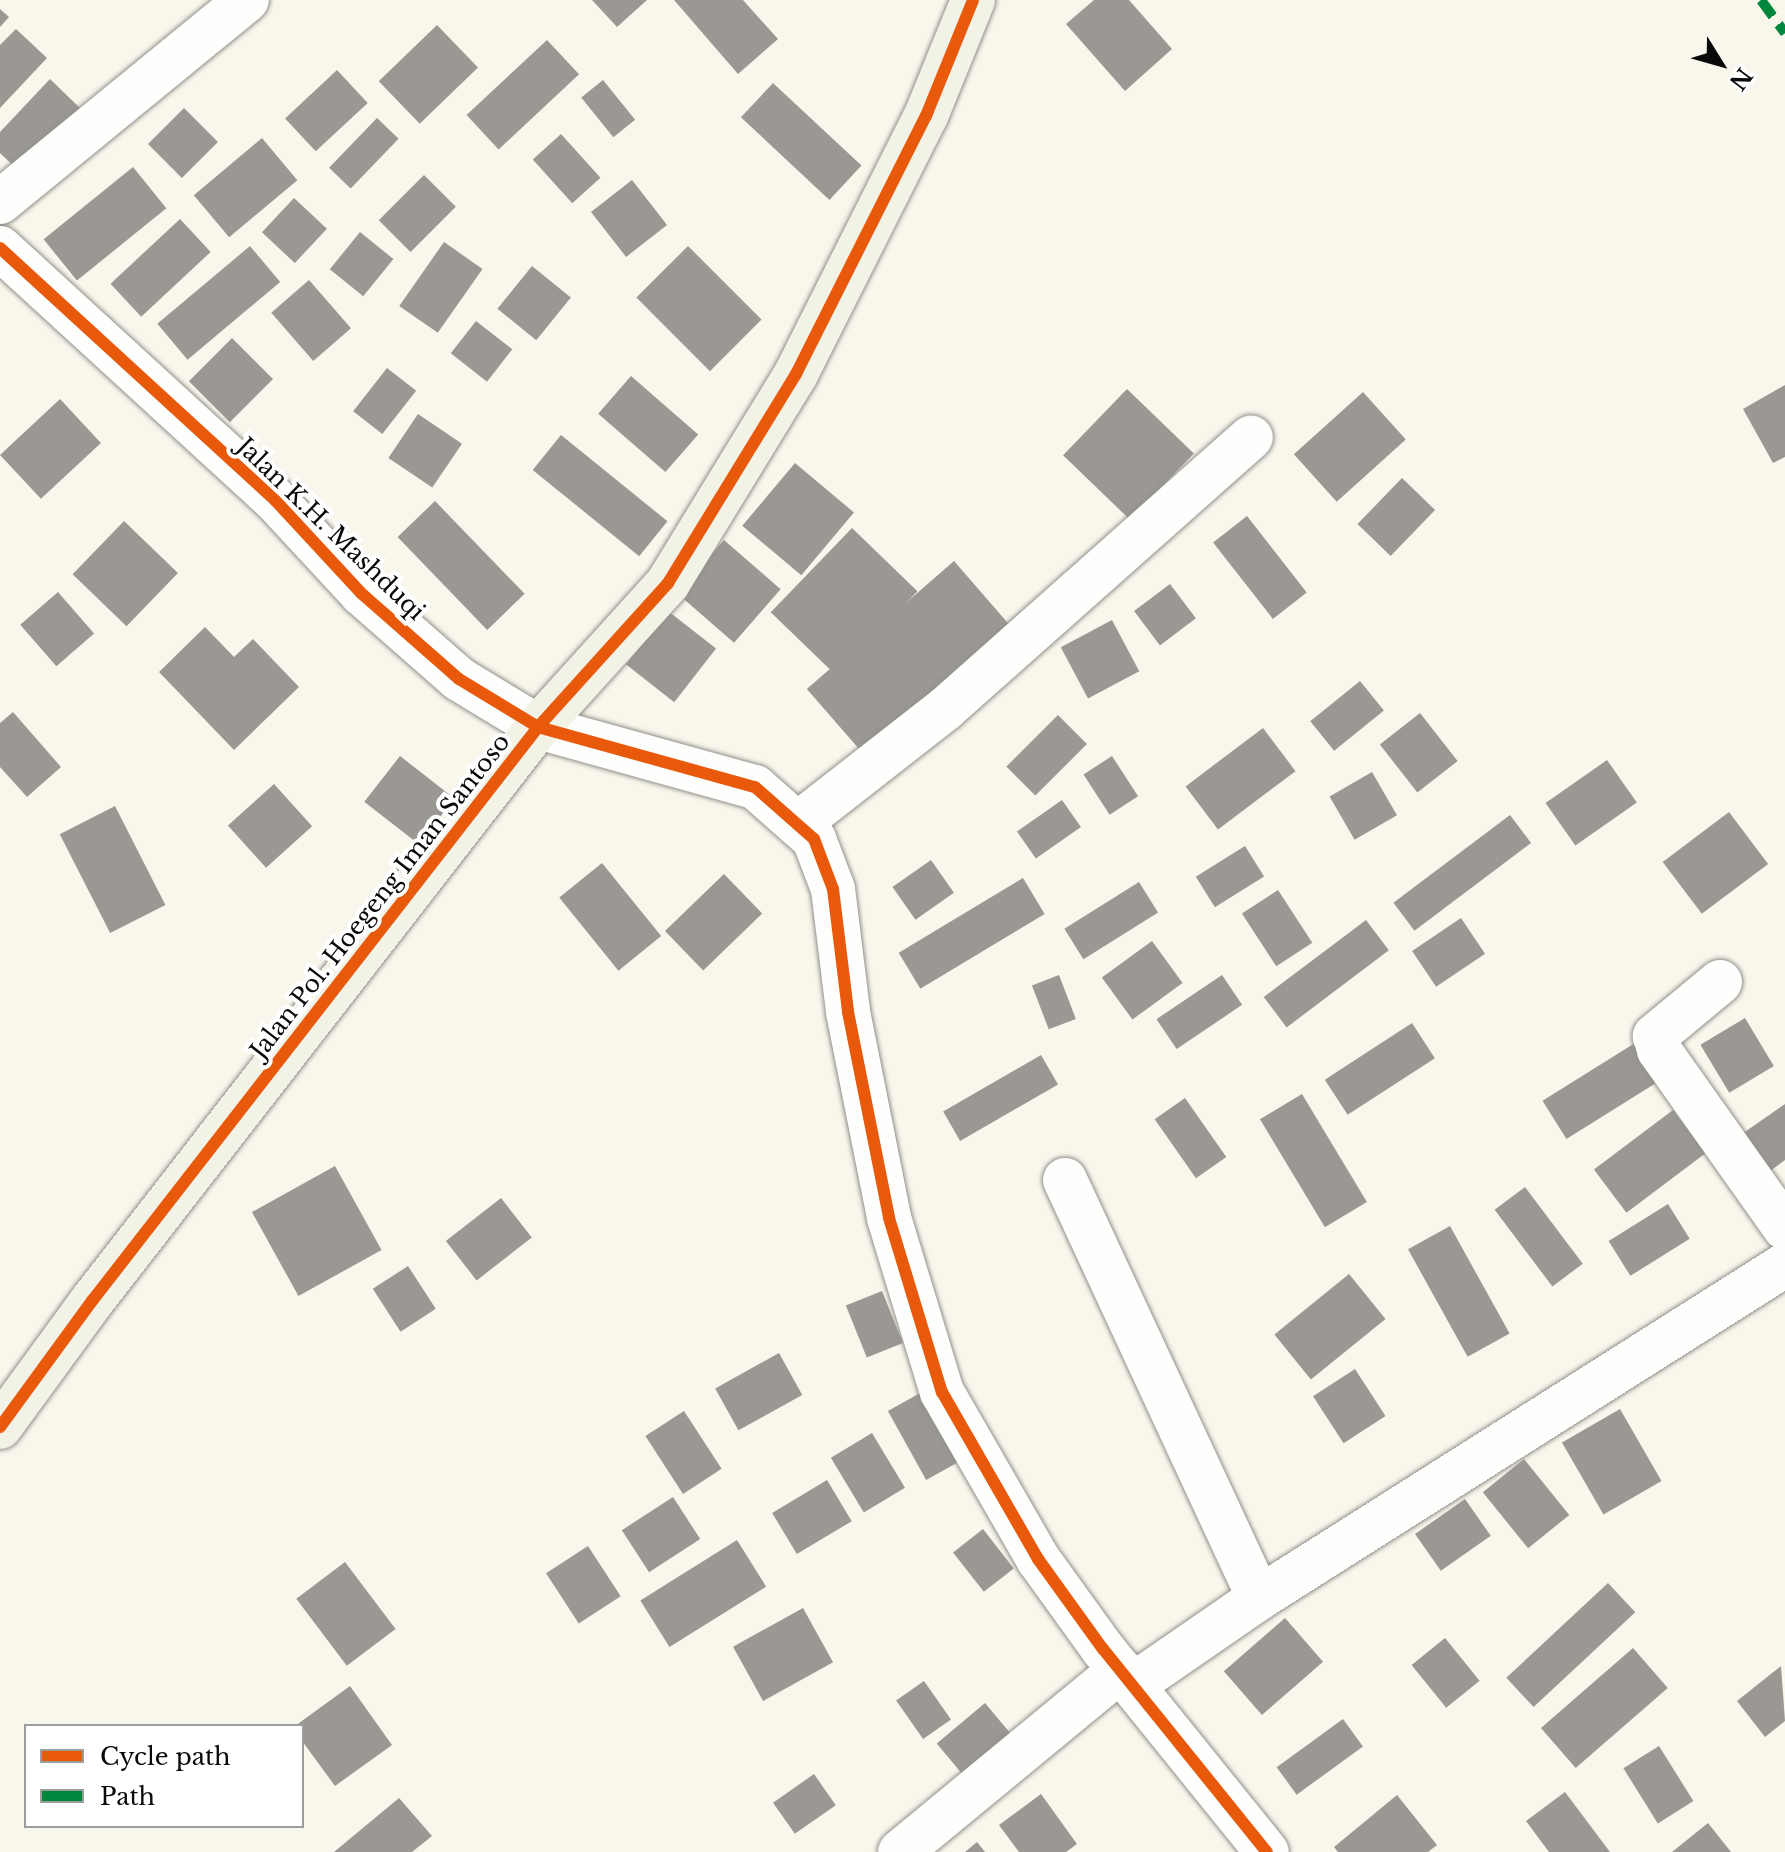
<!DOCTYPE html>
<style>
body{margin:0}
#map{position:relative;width:1785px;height:1852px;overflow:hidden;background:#f9f6ec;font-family:"Libre Baskerville",serif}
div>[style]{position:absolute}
.building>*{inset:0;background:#9b9893;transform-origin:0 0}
.roads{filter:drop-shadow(0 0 2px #91908b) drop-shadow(0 0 2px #91908b)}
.street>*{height:44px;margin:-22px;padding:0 22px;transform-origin:22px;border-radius:22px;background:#fefefc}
.secondary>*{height:44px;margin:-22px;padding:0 22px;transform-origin:22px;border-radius:22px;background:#f3f2e7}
.quiet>*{height:10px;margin-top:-5px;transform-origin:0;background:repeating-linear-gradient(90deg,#00873e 0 20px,transparent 0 30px)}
.cycleway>*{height:12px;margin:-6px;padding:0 6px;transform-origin:6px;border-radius:6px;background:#e8590c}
span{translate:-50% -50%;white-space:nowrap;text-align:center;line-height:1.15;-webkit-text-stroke:8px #fff;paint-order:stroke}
.street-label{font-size:24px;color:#090909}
.legend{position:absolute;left:24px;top:1724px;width:280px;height:104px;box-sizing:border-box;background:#fff;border:2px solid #9d9d9d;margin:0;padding:10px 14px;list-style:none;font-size:24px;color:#090909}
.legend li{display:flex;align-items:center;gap:16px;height:40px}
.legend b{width:40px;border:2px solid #9d9d9d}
.north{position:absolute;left:1681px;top:24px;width:80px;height:80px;-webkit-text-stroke:6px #fff;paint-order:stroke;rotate:127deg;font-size:22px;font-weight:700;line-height:32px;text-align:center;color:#090909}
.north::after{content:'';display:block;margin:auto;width:28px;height:36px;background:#090909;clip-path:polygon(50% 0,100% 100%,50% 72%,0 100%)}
</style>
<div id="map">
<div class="building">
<div style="clip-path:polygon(592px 0,647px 0,617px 27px)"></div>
<div style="clip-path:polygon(674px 0,743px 0,778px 39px,738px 74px)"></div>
<div style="clip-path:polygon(1094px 0,1129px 0,1172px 49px,1125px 91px,1066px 24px)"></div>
<div style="clip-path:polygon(0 9px,9px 17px,0 27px)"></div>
<div style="left:437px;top:25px;width:59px;height:81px;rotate:46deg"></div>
<div style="clip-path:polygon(16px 29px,47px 58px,0 108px,0 45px)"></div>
<div style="left:547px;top:40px;width:47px;height:110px;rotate:47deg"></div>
<div style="left:337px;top:70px;width:45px;height:71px;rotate:47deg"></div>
<div style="clip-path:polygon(50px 79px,81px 109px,21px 173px,0 153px,0 132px)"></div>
<div style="left:603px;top:80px;width:51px;height:28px;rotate:51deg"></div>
<div style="left:773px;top:83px;width:121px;height:47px;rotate:43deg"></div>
<div style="left:184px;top:108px;width:48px;height:51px;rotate:45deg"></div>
<div style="left:377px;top:118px;width:30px;height:69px;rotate:44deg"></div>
<div style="left:561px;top:134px;width:59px;height:38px;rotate:48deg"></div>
<div style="left:262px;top:138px;width:55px;height:89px;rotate:50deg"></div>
<div style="left:133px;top:167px;width:53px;height:115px;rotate:51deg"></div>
<div style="left:424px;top:175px;width:45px;height:64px;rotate:45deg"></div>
<div style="left:632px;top:180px;width:57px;height:52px;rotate:52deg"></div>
<div style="left:294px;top:198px;width:45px;height:47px;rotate:43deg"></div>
<div style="left:180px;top:219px;width:45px;height:95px;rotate:47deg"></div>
<div style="left:360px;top:232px;width:43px;height:48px;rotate:39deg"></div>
<div style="left:444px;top:242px;width:47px;height:78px;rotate:35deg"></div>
<div style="left:250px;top:246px;width:47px;height:121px;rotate:50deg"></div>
<div style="left:688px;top:246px;width:104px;height:73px;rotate:45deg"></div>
<div style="left:532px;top:266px;width:50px;height:55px;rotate:39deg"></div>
<div style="left:309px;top:280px;width:64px;height:50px;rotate:49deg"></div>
<div style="left:476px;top:321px;width:46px;height:41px;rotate:38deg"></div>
<div style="left:232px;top:338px;width:58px;height:61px;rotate:45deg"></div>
<div style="left:387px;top:368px;width:37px;height:55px;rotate:38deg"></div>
<div style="left:631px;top:376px;width:89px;height:50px;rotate:41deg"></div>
<div style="clip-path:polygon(1785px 385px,1785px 457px,1773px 463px,1743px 409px)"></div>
<div style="left:1127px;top:389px;width:93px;height:92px;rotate:44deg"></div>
<div style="left:1363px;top:392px;width:64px;height:93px;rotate:48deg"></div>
<div style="left:60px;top:399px;width:60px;height:82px;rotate:47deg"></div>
<div style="left:418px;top:414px;width:53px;height:53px;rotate:34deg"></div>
<div style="left:561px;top:435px;width:137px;height:45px;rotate:39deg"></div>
<div style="left:795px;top:463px;width:77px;height:82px;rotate:40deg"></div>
<div style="left:1402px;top:478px;width:46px;height:64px;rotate:44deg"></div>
<div style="left:435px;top:501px;width:129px;height:52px;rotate:46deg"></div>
<div style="left:1247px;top:516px;width:97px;height:43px;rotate:52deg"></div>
<div style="left:124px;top:521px;width:75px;height:74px;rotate:44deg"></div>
<div style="left:852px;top:528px;width:91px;height:117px;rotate:44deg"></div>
<div style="left:724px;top:540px;width:75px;height:71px;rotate:41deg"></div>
<div style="left:954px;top:561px;width:89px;height:195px;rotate:49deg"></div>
<div style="left:1170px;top:584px;width:43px;height:45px;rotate:53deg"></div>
<div style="left:58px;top:592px;width:55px;height:50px;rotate:49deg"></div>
<div style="left:668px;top:611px;width:61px;height:68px;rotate:38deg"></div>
<div style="left:1112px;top:620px;width:58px;height:58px;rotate:62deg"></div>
<div style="clip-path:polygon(205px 627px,234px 657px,253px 639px,299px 687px,234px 750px,159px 672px)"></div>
<div style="left:1360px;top:681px;width:38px;height:64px;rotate:51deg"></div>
<div style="clip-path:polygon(13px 712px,61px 767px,27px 797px,0 767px,0 723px)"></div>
<div style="left:1420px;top:713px;width:61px;height:51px;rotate:52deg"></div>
<div style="left:1058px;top:715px;width:41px;height:73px;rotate:45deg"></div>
<div style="left:1263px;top:728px;width:54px;height:97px;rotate:53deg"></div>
<div style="left:400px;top:756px;width:72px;height:58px;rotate:38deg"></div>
<div style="left:1112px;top:756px;width:48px;height:34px;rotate:57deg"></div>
<div style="left:1607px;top:760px;width:52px;height:75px;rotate:55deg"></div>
<div style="left:1372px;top:772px;width:50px;height:49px;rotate:60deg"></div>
<div style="left:274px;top:784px;width:57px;height:62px;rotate:48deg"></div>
<div style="left:1062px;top:800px;width:33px;height:55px;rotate:55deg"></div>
<div style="left:115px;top:806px;width:111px;height:62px;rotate:63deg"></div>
<div style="left:1729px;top:812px;width:65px;height:83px;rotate:53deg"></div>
<div style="left:1510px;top:815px;width:35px;height:146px;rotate:53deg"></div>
<div style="left:1245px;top:846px;width:36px;height:58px;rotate:58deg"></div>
<div style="left:931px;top:860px;width:40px;height:47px;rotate:55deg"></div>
<div style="left:602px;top:863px;width:94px;height:55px;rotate:51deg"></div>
<div style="left:724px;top:874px;width:55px;height:82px;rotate:46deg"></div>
<div style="left:1023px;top:878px;width:42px;height:145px;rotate:59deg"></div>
<div style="left:1139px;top:882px;width:36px;height:88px;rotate:58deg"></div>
<div style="left:1278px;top:890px;width:63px;height:43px;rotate:57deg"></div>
<div style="left:1461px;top:918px;width:43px;height:59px;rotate:56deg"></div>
<div style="left:1366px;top:920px;width:38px;height:128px;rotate:53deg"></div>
<div style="left:1152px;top:941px;width:52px;height:62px;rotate:54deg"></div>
<div style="left:1059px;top:975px;width:47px;height:29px;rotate:69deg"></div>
<div style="left:1222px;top:975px;width:36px;height:79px;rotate:56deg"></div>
<div style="left:1745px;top:1018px;width:56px;height:52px;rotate:59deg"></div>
<div style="left:1412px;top:1023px;width:42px;height:104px;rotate:57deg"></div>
<div style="left:1635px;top:1043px;width:45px;height:109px;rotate:58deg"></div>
<div style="left:1041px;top:1055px;width:34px;height:113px;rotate:60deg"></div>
<div style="left:1302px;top:1094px;width:126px;height:49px;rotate:59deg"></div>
<div style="left:1185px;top:1098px;width:72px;height:37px;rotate:55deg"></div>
<div style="clip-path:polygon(1785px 1104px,1785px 1160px,1766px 1174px,1739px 1136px)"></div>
<div style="left:1673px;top:1110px;width:54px;height:99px;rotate:53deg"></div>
<div style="left:335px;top:1166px;width:96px;height:95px;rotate:61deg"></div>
<div style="left:1525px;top:1187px;width:96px;height:38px;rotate:53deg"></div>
<div style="left:501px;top:1198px;width:50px;height:70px;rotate:52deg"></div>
<div style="left:1668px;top:1204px;width:41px;height:70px;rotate:58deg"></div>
<div style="left:1450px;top:1226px;width:123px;height:48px;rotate:61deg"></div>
<div style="left:408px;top:1266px;width:51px;height:42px;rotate:57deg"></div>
<div style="left:1349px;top:1274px;width:58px;height:96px;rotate:51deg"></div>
<div style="left:882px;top:1291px;width:56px;height:39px;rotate:68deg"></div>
<div style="left:779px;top:1353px;width:48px;height:73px;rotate:61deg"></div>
<div style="left:1355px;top:1369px;width:56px;height:50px;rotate:57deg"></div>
<div style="left:922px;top:1392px;width:79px;height:39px;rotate:61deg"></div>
<div style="left:1620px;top:1409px;width:83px;height:67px;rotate:60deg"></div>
<div style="left:684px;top:1411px;width:69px;height:46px;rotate:57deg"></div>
<div style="left:872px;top:1433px;width:64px;height:48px;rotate:59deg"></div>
<div style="left:1524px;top:1459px;width:72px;height:53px;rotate:51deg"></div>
<div style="left:827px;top:1480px;width:48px;height:64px;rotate:59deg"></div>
<div style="left:673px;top:1497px;width:50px;height:61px;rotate:57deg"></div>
<div style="left:1465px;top:1499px;width:45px;height:61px;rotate:55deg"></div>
<div style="left:983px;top:1529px;width:50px;height:38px;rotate:52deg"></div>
<div style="left:737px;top:1540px;width:55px;height:114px;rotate:58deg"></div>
<div style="left:588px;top:1546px;width:60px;height:50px;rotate:57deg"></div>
<div style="left:345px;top:1562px;width:84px;height:61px;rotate:53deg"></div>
<div style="left:1608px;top:1583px;width:40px;height:139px;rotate:47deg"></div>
<div style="left:803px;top:1608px;width:62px;height:80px;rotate:61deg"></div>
<div style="left:1285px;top:1618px;width:58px;height:81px;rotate:49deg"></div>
<div style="left:1445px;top:1638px;width:55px;height:43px;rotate:51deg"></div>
<div style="left:1633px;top:1648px;width:53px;height:122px;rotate:49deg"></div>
<div style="clip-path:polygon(1781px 1666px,1785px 1721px,1765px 1737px,1737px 1701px)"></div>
<div style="left:924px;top:1681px;width:47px;height:34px;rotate:55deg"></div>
<div style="clip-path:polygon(350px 1686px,392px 1745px,335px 1786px,302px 1741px,302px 1726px,295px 1726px)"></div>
<div style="left:985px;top:1703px;width:42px;height:63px;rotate:50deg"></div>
<div style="left:1343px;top:1719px;width:34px;height:82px;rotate:54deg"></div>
<div style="left:1659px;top:1746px;width:65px;height:42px;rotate:58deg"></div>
<div style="left:814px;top:1774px;width:38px;height:50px;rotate:55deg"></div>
<div style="clip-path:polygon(1565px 1792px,1610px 1852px,1549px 1852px,1526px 1821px)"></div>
<div style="clip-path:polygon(1041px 1794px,1077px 1844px,1066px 1852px,1019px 1852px,999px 1825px)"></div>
<div style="clip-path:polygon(1397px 1795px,1437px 1845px,1428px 1852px,1338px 1852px,1334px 1847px)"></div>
<div style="clip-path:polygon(399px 1798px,432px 1836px,412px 1852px,334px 1852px)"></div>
<div style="clip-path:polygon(1708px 1823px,1731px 1852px,1672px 1852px)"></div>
<div style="clip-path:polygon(977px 1842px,985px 1852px,965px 1852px)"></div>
</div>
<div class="roads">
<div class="street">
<div style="left:0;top:202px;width:319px;rotate:-39.3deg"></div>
<div style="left:0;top:248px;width:373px;rotate:42.5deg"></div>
<div style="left:275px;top:500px;width:127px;rotate:47.2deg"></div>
<div style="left:361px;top:593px;width:130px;rotate:41.3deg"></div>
<div style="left:459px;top:679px;width:92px;rotate:31.3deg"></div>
<div style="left:538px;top:727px;width:225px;rotate:15.5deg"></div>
<div style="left:755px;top:787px;width:79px;rotate:41.4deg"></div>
<div style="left:814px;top:839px;width:53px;rotate:69.2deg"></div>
<div style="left:833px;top:889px;width:124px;rotate:83deg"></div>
<div style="left:848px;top:1012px;width:210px;rotate:78.7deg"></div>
<div style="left:889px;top:1218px;width:182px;rotate:73.1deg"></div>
<div style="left:942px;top:1392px;width:193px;rotate:60.1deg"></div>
<div style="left:1038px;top:1559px;width:111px;rotate:54.2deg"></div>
<div style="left:1103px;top:1649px;width:261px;rotate:51.1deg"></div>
<div style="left:799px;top:823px;width:185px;rotate:-38deg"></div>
<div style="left:945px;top:709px;width:409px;rotate:-41.6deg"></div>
<div style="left:1720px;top:982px;width:85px;rotate:140.3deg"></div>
<div style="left:1655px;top:1036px;width:15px;rotate:74deg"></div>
<div style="left:1659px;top:1050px;width:218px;rotate:54.7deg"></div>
<div style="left:1065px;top:1180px;width:461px;rotate:65.1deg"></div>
<div style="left:1133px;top:1685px;width:153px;rotate:-34.6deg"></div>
<div style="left:1259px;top:1598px;width:623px;rotate:-32.34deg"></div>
<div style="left:900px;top:1852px;width:286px;rotate:-39.5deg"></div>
</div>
<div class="secondary">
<div style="left:0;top:1427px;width:156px;rotate:-53.9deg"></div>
<div style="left:92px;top:1301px;width:727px;rotate:-52.15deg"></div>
<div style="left:538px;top:727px;width:194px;rotate:-47.9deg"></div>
<div style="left:668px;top:583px;width:245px;rotate:-58.5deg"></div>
<div style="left:796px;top:374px;width:289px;rotate:-63.3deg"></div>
<div style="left:926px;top:116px;width:125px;rotate:-67.9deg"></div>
</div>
</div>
<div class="quiet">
<div style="left:1761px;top:0;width:41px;rotate:54deg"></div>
</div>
<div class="cycleway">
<div style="left:0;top:248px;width:373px;rotate:42.5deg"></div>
<div style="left:275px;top:500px;width:127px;rotate:47.2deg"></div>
<div style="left:361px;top:593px;width:130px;rotate:41.3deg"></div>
<div style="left:459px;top:679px;width:92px;rotate:31.3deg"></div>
<div style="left:538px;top:727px;width:225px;rotate:15.5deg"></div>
<div style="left:755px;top:787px;width:79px;rotate:41.4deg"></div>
<div style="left:814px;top:839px;width:53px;rotate:69.2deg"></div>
<div style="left:833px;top:889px;width:124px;rotate:83deg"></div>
<div style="left:848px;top:1012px;width:210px;rotate:78.7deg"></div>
<div style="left:889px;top:1218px;width:182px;rotate:73.1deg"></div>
<div style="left:942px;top:1392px;width:193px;rotate:60.1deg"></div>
<div style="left:1038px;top:1559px;width:111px;rotate:54.2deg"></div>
<div style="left:1103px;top:1649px;width:261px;rotate:51.1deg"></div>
<div style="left:0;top:1427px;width:156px;rotate:-53.9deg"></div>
<div style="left:92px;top:1301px;width:727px;rotate:-52.15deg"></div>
<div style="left:538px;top:727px;width:194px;rotate:-47.9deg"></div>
<div style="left:668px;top:583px;width:245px;rotate:-58.5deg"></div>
<div style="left:796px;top:374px;width:289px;rotate:-63.3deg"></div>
<div style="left:926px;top:116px;width:125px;rotate:-67.9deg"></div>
</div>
<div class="street-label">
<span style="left:331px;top:529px;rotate:44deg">Jalan K.H. Mashduqi</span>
<span style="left:380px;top:896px;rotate:-52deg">Jalan Pol. Hoegeng Iman Santoso</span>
</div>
<ul class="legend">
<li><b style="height:10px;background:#e8590c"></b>Cycle path</li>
<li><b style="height:10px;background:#00873e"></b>Path</li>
</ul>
<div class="north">N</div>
</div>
